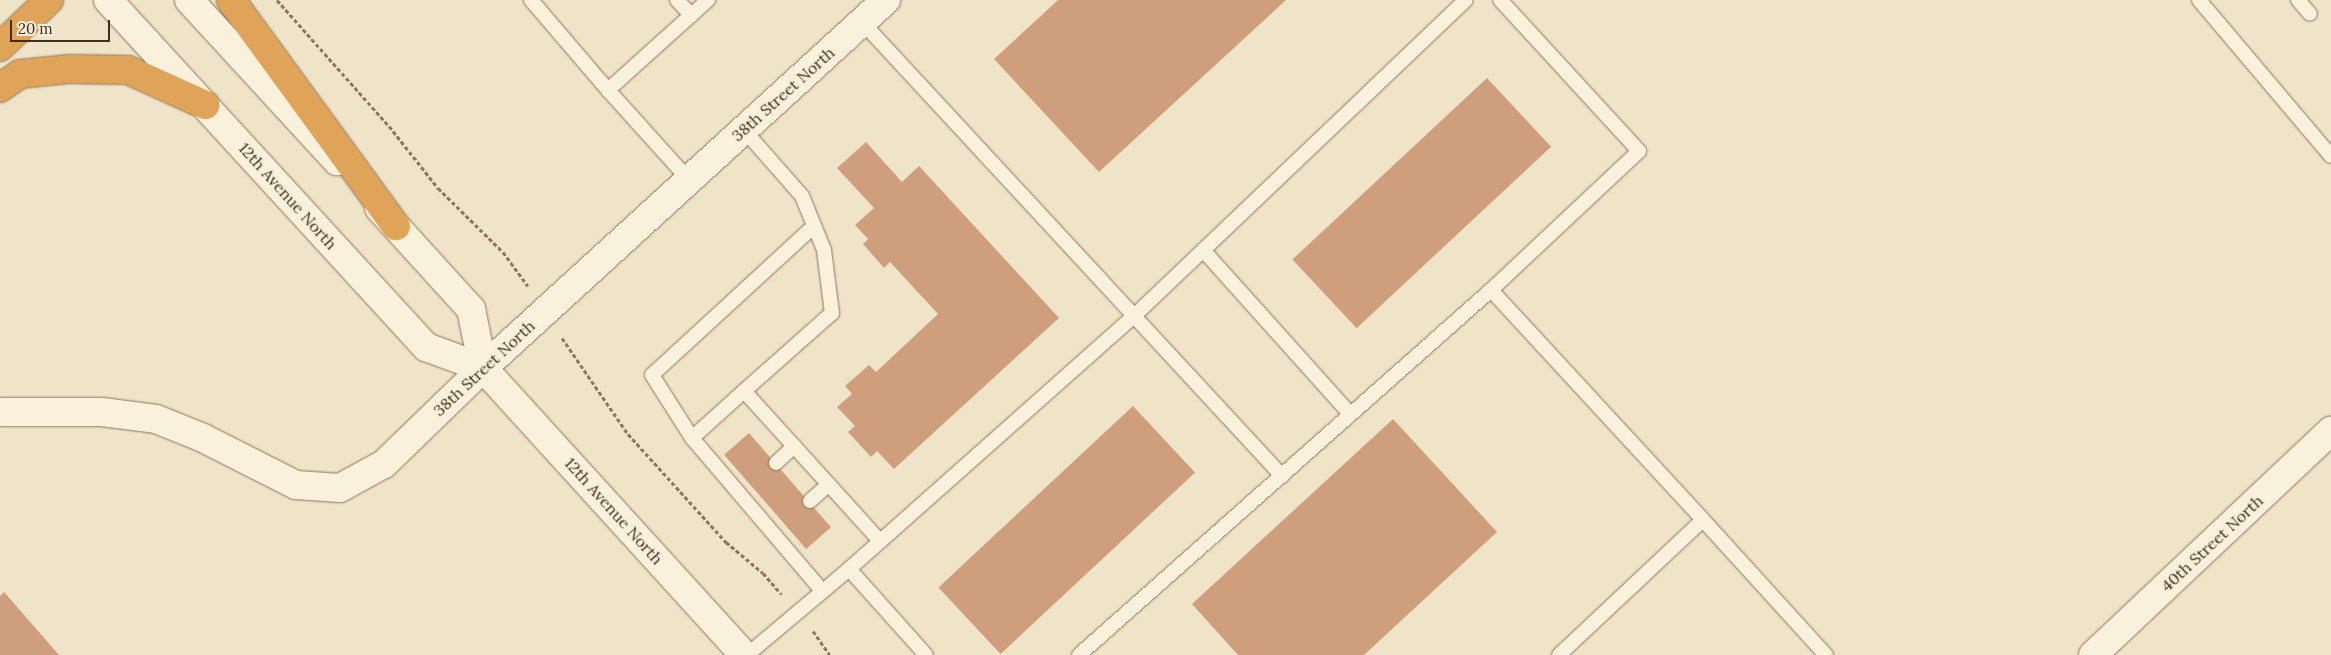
<!DOCTYPE html>
<style>
body{margin:0}
#map{position:relative;width:2331px;height:655px;overflow:hidden;background:#f0e4c8;font-family:Lora,serif}
div>[style]{position:absolute}
.building>*{inset:0;background:#cf9f7d;transform-origin:0 0}
.path>*{height:3px;margin-top:-1.5px;transform-origin:0;background:repeating-linear-gradient(90deg,#8d765c 0 4px,transparent 0 6.5px)}
.roads{filter:drop-shadow(0 0 1px #8d765c) drop-shadow(0 0 1px #8d765c)}
.lane>*{height:14px;margin:-7px;padding:0 7px;transform-origin:7px;border-radius:7px;background:#faf1dc}
.street>*{height:28px;margin:-14px;padding:0 14px;transform-origin:14px;border-radius:14px;background:#faf1dc}
.secondary>*{height:28px;margin:-14px;padding:0 14px;transform-origin:14px;border-radius:14px;background:#faf1dc}
.highway>*{height:28px;margin:-14px;padding:0 14px;transform-origin:14px;border-radius:14px;background:#e0a458}
span{translate:-50% -50%;white-space:nowrap;text-align:center;line-height:1.15;-webkit-text-stroke:4.5px #f7eed8;paint-order:stroke}
.street-label{font-size:16px;color:#3d2e20}
.scale{position:absolute;left:10px;top:20px;width:100px;height:22px;box-sizing:border-box;border:2px solid #3d2e20;border-top:0;padding-left:6px;font-size:15px;line-height:18px;white-space:nowrap;color:#3d2e20;-webkit-text-stroke:4px #f7eed8;paint-order:stroke}
</style>
<div id="map">
<div class="building">
<div style="clip-path:polygon(1058px 0,1286px 0,1099px 172px,994px 59px)"></div>
<div style="left:1487px;top:78px;width:94px;height:266px;rotate:47deg"></div>
<div style="clip-path:polygon(866px 142px,902px 182px,919px 166px,1059px 318px,894px 469px,877px 451px,871px 457px,848px 432px,855px 426px,837px 407px,852px 394px,845px 386px,869px 365px,876px 372px,938px 314px,890px 262px,884px 268px,863px 244px,868px 239px,855px 225px,874px 208px,837px 168px)"></div>
<div style="left:1133px;top:406px;width:91px;height:266px;rotate:47deg"></div>
<div style="clip-path:polygon(1393px 419px,1497px 532px,1364px 655px,1238px 655px,1192px 604px)"></div>
<div style="left:749px;top:433px;width:125px;height:33px;rotate:49deg"></div>
<div style="clip-path:polygon(4px 592px,59px 655px,0 655px,0 596px)"></div>
</div>
<div class="path">
<div style="left:277px;top:0;width:169px;rotate:48.4deg"></div>
<div style="left:389px;top:126px;width:79px;rotate:51.7deg"></div>
<div style="left:438px;top:188px;width:91px;rotate:44.6deg"></div>
<div style="left:503px;top:252px;width:42px;rotate:53.7deg"></div>
<div style="left:562px;top:338px;width:116px;rotate:55.5deg"></div>
<div style="left:628px;top:434px;width:146px;rotate:47.8deg"></div>
<div style="left:726px;top:542px;width:48px;rotate:40deg"></div>
<div style="left:763px;top:573px;width:28px;rotate:49deg"></div>
<div style="left:813px;top:631px;width:29px;rotate:55deg"></div>
</div>
<div class="roads">
<div class="lane">
<div style="left:531px;top:0;width:118px;rotate:49.5deg"></div>
<div style="left:608px;top:90px;width:121px;rotate:48deg"></div>
<div style="left:677px;top:0;width:21px;rotate:47deg"></div>
<div style="left:2199px;top:0;width:204px;rotate:49.8deg"></div>
<div style="left:2298px;top:0;width:18px;rotate:49deg"></div>
<div style="left:862px;top:22px;width:401px;rotate:47.2deg"></div>
<div style="left:1134px;top:316px;width:458px;rotate:-43.6deg"></div>
<div style="left:608px;top:90px;width:135px;rotate:-42deg"></div>
<div style="left:744px;top:130px;width:88px;rotate:48.7deg"></div>
<div style="left:802px;top:196px;width:58px;rotate:67.8deg"></div>
<div style="left:824px;top:250px;width:64px;rotate:82.8deg"></div>
<div style="left:832px;top:313px;width:118px;rotate:138.4deg"></div>
<div style="left:744px;top:391px;width:202px;rotate:47.8deg"></div>
<div style="left:814px;top:226px;width:220px;rotate:137.4deg"></div>
<div style="left:652px;top:375px;width:75px;rotate:57.6deg"></div>
<div style="left:692px;top:438px;width:201px;rotate:49.6deg"></div>
<div style="left:1203px;top:250px;width:220px;rotate:48.1deg"></div>
<div style="left:1491px;top:290px;width:313px;rotate:47.3deg"></div>
<div style="left:692px;top:438px;width:70px;rotate:-42.1deg"></div>
<div style="left:776px;top:463px;width:25px;rotate:-43deg"></div>
<div style="left:810px;top:501px;width:25px;rotate:-42deg"></div>
<div style="left:849px;top:569px;width:381px;rotate:-41.6deg"></div>
<div style="left:1134px;top:316px;width:218px;rotate:47.2deg"></div>
<div style="left:747px;top:655px;width:133px;rotate:-40.1deg"></div>
<div style="left:849px;top:569px;width:115px;rotate:48.2deg"></div>
<div style="left:1079px;top:655px;width:550px;rotate:-41.54deg"></div>
<div style="left:1491px;top:290px;width:203px;rotate:-43.2deg"></div>
<div style="left:1639px;top:151px;width:205px;rotate:-132.6deg"></div>
<div style="left:1559px;top:655px;width:197px;rotate:-43.2deg"></div>
<div style="left:1703px;top:520px;width:183px;rotate:47.7deg"></div>
</div>
<div class="street">
<div style="left:0;top:412px;width:102px"></div>
<div style="left:102px;top:412px;width:54px;rotate:7.4deg"></div>
<div style="left:156px;top:419px;width:51px;rotate:22deg"></div>
<div style="left:203px;top:438px;width:104px;rotate:26.8deg"></div>
<div style="left:296px;top:485px;width:44px;rotate:3.9deg"></div>
<div style="left:340px;top:488px;width:50px;rotate:-28.6deg"></div>
<div style="left:384px;top:464px;width:138px;rotate:-44.1deg"></div>
<div style="left:483px;top:368px;width:546px;rotate:-42.4deg"></div>
<div style="left:2093px;top:655px;width:327px;rotate:-43.3deg"></div>
</div>
<div class="secondary">
<div style="left:108px;top:0;width:471px;rotate:47.5deg"></div>
<div style="left:426px;top:347px;width:61px;rotate:20.2deg"></div>
<div style="left:483px;top:368px;width:388px;rotate:47.7deg"></div>
<div style="left:189px;top:0;width:219px;rotate:47.4deg"></div>
<div style="left:379px;top:208px;width:137px;rotate:47.7deg"></div>
<div style="left:471px;top:309px;width:60px;rotate:78.5deg"></div>
</div>
<div class="highway">
<div style="left:231px;top:0;width:280px;rotate:53.9deg"></div>
<div style="left:0;top:47px;width:68px;rotate:-43.8deg"></div>
<div style="left:0;top:88px;width:24px;rotate:-35deg"></div>
<div style="left:20px;top:74px;width:48px;rotate:-5.9deg"></div>
<div style="left:68px;top:69px;width:60px;rotate:1deg"></div>
<div style="left:128px;top:70px;width:85px;rotate:24.4deg"></div>
</div>
</div>
<div class="street-label">
<span style="left:783px;top:94px;rotate:-42deg">38th Street North</span>
<span style="left:288px;top:196px;rotate:48deg">12th Avenue North</span>
<span style="left:484px;top:368px;rotate:-43deg">38th Street North</span>
<span style="left:614px;top:511px;rotate:48deg">12th Avenue North</span>
<span style="left:2212px;top:543px;rotate:-43deg">40th Street North</span>
</div>
<div class="scale">20 m</div>
</div>
